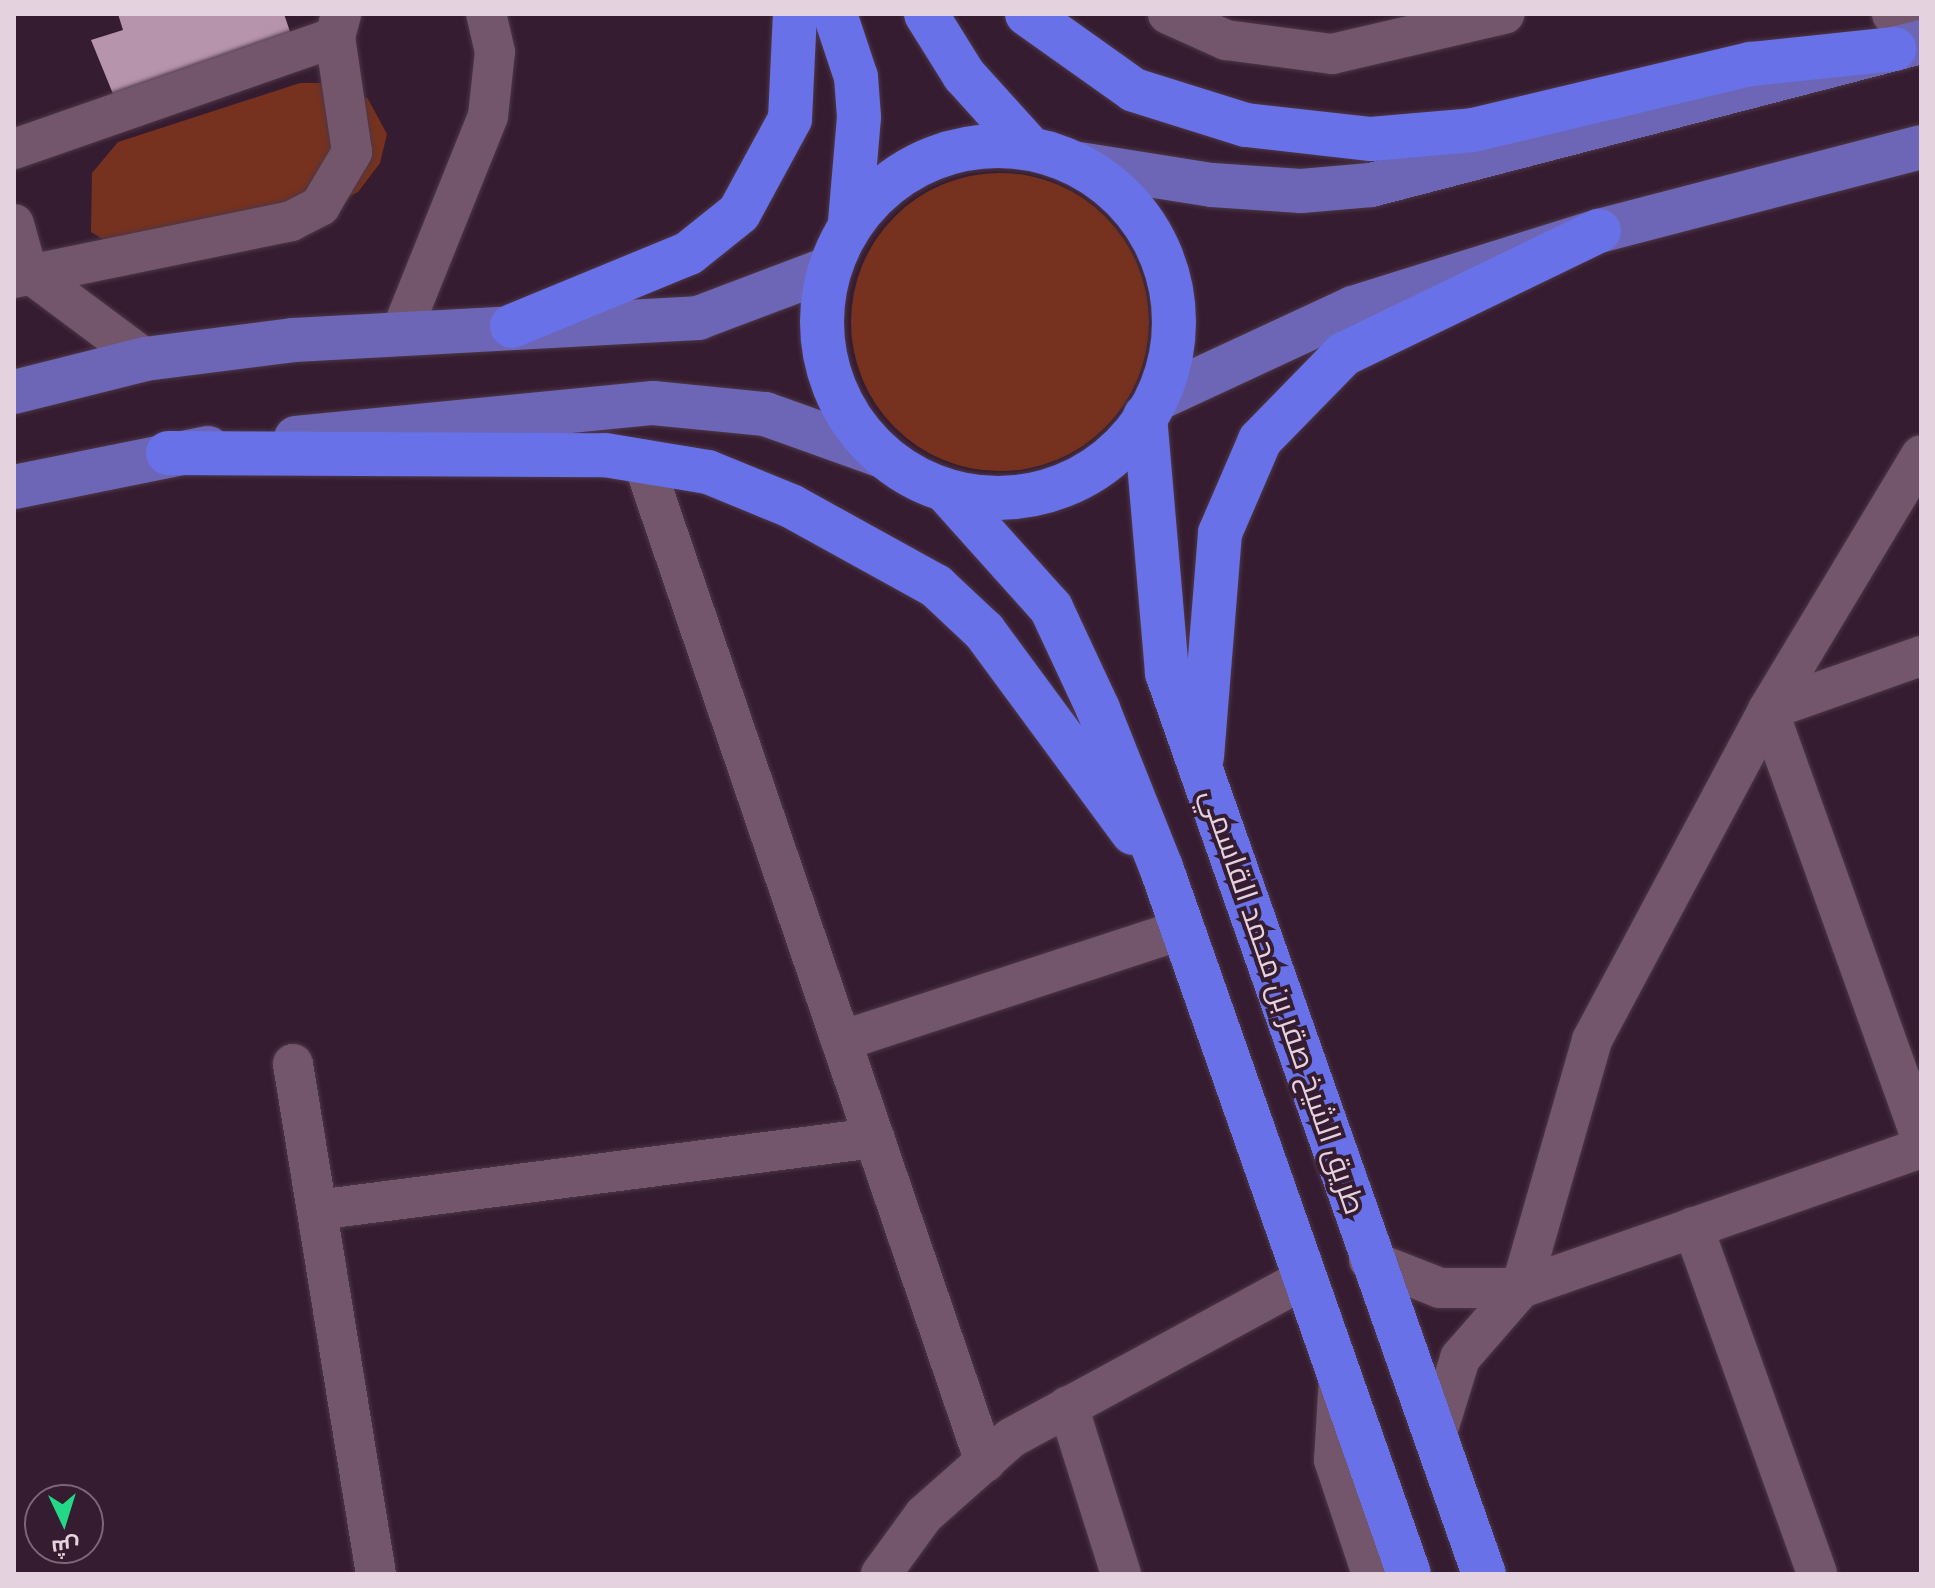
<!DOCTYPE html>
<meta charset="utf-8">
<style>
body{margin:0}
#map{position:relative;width:1935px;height:1588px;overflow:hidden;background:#361c30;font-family:Spectral,Cairo,serif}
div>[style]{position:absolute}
.green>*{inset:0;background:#76321e}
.round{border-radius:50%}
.building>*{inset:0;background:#b694ac}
.roads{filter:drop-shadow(0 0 2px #4d3748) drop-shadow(0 0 2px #4d3748)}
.minor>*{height:40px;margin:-20px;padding:0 20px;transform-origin:20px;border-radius:20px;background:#74566c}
.major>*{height:44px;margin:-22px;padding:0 22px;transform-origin:22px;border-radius:22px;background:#6d66b6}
.highway>*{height:44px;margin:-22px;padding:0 22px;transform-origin:22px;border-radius:22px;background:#6871e7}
.highway>.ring{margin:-22px;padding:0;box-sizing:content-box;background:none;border:44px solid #6871e7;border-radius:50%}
span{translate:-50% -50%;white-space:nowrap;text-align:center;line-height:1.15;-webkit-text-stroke:8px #361c30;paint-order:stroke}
.street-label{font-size:30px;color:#e4d2de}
.frame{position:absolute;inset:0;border:16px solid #e4d2de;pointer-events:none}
.north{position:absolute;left:24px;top:1484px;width:80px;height:80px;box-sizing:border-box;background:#361c30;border:2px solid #7c6576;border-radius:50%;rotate:176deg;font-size:22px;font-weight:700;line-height:32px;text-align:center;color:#e4d2de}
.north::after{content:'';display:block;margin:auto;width:28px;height:36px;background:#23d886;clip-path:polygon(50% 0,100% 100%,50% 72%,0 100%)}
</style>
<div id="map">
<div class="green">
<div style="clip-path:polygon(300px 83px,340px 83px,368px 99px,387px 134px,380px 163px,358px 192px,327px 207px,109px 243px,91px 232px,92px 173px,118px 142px)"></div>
<div class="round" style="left:851px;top:173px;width:298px;height:298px"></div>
</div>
<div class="building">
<div style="clip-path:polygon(118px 14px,284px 14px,298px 55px,122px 116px,91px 40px,123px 30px)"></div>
</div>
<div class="roads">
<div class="minor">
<div style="left:1168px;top:14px;width:64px;rotate:24.1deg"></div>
<div style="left:1226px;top:40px;width:107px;rotate:7.5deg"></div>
<div style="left:1332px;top:54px;width:177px;rotate:-13.1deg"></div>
<div style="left:1892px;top:14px;width:31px;rotate:22deg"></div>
<div style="left:14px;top:149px;width:340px;rotate:-19.2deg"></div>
<div style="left:14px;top:224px;width:49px;rotate:74.5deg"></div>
<div style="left:27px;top:271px;width:147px;rotate:36.7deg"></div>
<div style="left:14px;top:278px;width:283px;rotate:-11.6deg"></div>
<div style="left:291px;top:221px;width:33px;rotate:-27deg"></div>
<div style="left:320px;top:206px;width:63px;rotate:-59.3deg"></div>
<div style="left:352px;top:152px;width:116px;rotate:-98.4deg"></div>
<div style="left:335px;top:37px;width:24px;rotate:-75deg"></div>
<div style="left:402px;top:330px;width:231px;rotate:-68.1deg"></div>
<div style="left:488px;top:116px;width:64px;rotate:-83.8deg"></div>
<div style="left:495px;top:52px;width:39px;rotate:-103deg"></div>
<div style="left:643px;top:461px;width:1058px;rotate:71.14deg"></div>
<div style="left:1921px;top:656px;width:162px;rotate:160.6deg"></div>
<div style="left:1768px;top:710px;width:454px;rotate:70.3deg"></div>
<div style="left:841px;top:1041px;width:360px;rotate:-18.1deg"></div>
<div style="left:293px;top:1064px;width:517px;rotate:80.76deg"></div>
<div style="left:317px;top:1210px;width:562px;rotate:-7.37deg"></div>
<div style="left:1693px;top:1227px;width:368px;rotate:70.3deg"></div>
<div style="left:1369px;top:1260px;width:76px;rotate:21.5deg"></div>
<div style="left:1440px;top:1288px;width:81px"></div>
<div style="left:1521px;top:1288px;width:424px;rotate:-19.3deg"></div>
<div style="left:1339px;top:1377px;width:83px;rotate:93.4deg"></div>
<div style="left:1334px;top:1460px;width:120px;rotate:71.6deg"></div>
<div style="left:1068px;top:1406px;width:176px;rotate:72.5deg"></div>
<div style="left:1435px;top:1439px;width:85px;rotate:-72.8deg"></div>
<div style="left:1460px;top:1358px;width:93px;rotate:-48.9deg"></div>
<div style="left:1521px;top:1288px;width:258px;rotate:-74deg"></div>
<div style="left:1592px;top:1040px;width:374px;rotate:-61.9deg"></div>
<div style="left:1768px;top:710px;width:297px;rotate:-59deg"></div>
<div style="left:881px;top:1574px;width:73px;rotate:-53.9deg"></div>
<div style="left:924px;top:1515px;width:116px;rotate:-41.5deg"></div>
<div style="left:1011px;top:1438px;width:333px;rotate:-28.5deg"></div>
</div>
<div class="major">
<div style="left:1079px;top:164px;width:135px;rotate:9deg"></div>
<div style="left:1212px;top:185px;width:89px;rotate:3.9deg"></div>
<div style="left:1301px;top:191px;width:70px;rotate:-4.9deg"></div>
<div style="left:1371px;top:185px;width:568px;rotate:-14.57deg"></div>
<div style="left:14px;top:392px;width:135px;rotate:-14.1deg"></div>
<div style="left:145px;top:359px;width:149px;rotate:-7.3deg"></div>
<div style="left:293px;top:340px;width:406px;rotate:-3.1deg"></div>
<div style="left:698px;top:318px;width:139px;rotate:-20.7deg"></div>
<div style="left:1159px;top:398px;width:214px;rotate:-24.9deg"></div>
<div style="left:1353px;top:308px;width:258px;rotate:-17.4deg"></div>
<div style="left:1599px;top:231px;width:333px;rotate:-14.6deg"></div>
<div style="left:296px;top:438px;width:359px;rotate:-5.6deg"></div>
<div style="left:653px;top:403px;width:113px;rotate:5.6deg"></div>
<div style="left:765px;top:414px;width:124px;rotate:19.7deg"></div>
<div style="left:14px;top:487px;width:198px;rotate:-11.4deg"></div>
</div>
<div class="highway">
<div style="left:835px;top:14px;width:66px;rotate:71.6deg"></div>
<div style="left:856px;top:77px;width:40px;rotate:85.7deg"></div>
<div style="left:859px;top:117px;width:106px;rotate:94.9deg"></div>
<div style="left:926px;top:14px;width:72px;rotate:58.1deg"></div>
<div style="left:964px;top:75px;width:98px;rotate:47.9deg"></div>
<div style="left:1027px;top:14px;width:131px;rotate:35.4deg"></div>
<div style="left:1134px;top:90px;width:117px;rotate:17.4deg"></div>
<div style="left:1246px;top:125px;width:126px;rotate:6.4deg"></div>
<div style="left:1371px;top:139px;width:102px;rotate:-5deg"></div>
<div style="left:1473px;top:130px;width:286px;rotate:-13.4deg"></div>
<div style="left:1751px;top:64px;width:144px;rotate:-6deg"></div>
<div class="ring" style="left:822px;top:146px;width:308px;height:308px"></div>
<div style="left:512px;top:326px;width:191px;rotate:-22.4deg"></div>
<div style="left:689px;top:253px;width:64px;rotate:-38.7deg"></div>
<div style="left:739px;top:213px;width:107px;rotate:-61.5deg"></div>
<div style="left:790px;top:119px;width:105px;rotate:-87.3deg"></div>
<div style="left:1145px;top:416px;width:258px;rotate:85.1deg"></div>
<div style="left:1167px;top:673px;width:955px;rotate:70.62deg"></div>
<div style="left:168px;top:453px;width:437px;rotate:0.3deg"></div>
<div style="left:605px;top:455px;width:104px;rotate:9.4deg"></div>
<div style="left:708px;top:472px;width:90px;rotate:22.3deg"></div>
<div style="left:791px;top:506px;width:166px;rotate:28.9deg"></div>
<div style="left:936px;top:586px;width:66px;rotate:43.2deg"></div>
<div style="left:984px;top:631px;width:251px;rotate:53.6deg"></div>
<div style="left:946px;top:491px;width:157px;rotate:48.1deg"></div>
<div style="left:1051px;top:608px;width:111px;rotate:65deg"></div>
<div style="left:1098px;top:709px;width:170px;rotate:68.3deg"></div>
<div style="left:1161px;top:867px;width:749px;rotate:70.67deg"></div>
<div style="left:1202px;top:757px;width:225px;rotate:-85.4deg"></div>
<div style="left:1220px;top:533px;width:101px;rotate:-66.7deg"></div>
<div style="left:1260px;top:440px;width:120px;rotate:-45.7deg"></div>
<div style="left:1344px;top:354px;width:283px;rotate:-25.8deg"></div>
</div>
</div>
<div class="street-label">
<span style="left:1282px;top:1002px;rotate:71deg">طريق الشيخ صقر بن محمد القاسمي</span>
</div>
<div class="frame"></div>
<div class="north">ش</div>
</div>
